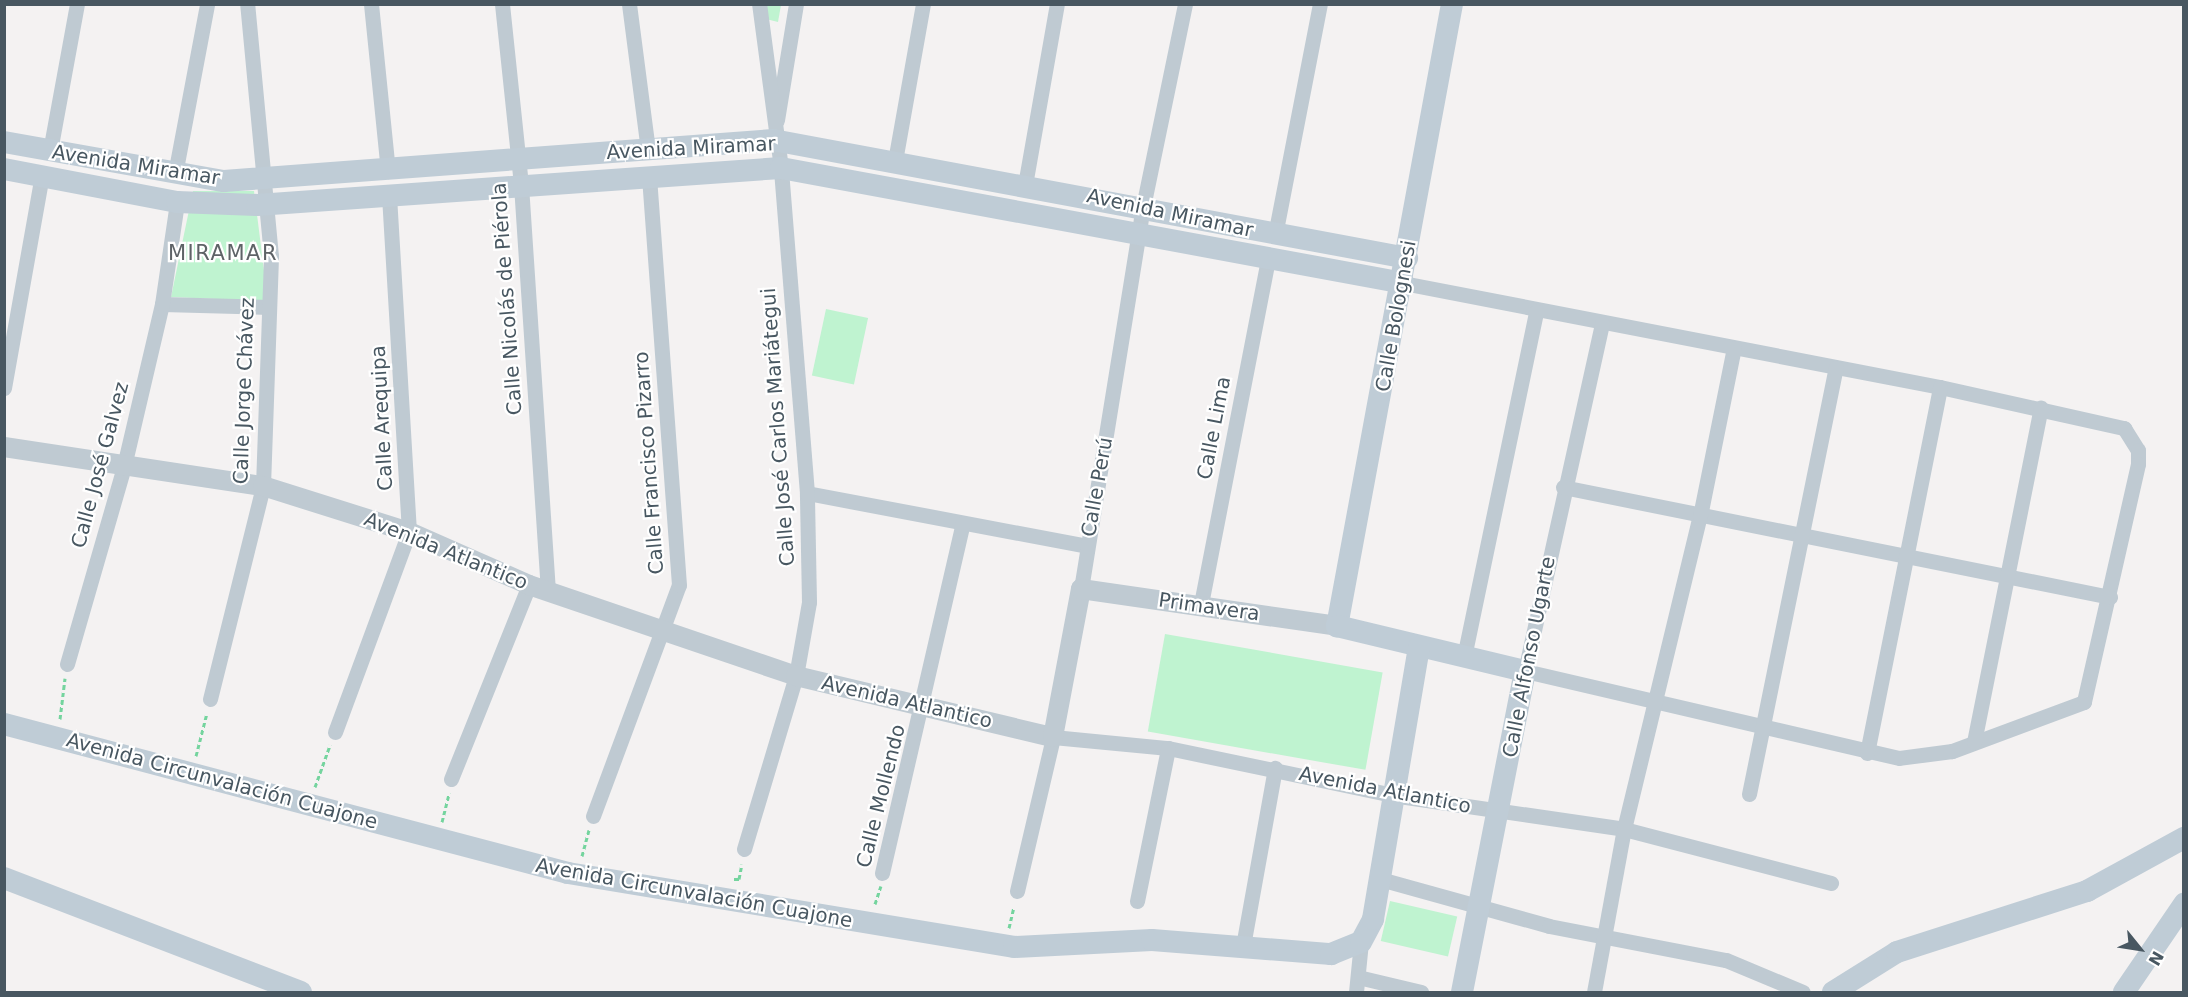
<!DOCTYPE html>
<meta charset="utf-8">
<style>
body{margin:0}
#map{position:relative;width:2188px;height:997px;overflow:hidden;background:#f4f2f2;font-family:"DejaVu Sans",sans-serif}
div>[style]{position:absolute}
.green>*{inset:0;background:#bff3d0;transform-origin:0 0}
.path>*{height:3px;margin-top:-1.5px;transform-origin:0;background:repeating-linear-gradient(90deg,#74d49e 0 4.5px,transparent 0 7.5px)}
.minor>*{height:15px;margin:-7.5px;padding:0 7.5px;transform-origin:7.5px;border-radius:7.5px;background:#bfcad2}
.tertiary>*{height:20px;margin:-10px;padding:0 10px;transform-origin:10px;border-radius:10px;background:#bfcad2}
.secondary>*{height:22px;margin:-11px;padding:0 11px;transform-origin:11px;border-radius:11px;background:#bfccd6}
span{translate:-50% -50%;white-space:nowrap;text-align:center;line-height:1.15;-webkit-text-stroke:4.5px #fff;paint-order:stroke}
.street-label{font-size:20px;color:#485761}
.neighbourhood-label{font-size:21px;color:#5e6367;letter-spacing:1.5px}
.frame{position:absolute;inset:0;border:6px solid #485761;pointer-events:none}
.north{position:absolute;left:2110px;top:919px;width:60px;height:60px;-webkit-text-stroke:4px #fff;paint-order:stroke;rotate:120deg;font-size:16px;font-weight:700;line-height:24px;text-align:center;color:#485761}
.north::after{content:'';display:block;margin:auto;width:21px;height:27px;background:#485761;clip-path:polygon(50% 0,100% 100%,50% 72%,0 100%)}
</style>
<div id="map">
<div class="green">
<div style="clip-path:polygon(764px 5px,781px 5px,778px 22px,766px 19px)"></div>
<div style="clip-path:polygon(193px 191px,254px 191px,267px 294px,263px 301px,171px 297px)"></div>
<div style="left:826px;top:309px;width:43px;height:68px;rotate:12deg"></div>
<div style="left:1165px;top:634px;width:221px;height:99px;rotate:10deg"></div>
<div style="left:1390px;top:901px;width:69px;height:41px;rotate:13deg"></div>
</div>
<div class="path">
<div style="left:60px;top:719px;width:41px;rotate:-83deg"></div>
<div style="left:196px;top:756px;width:44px;rotate:-75.7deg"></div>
<div style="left:315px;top:787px;width:45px;rotate:-70.3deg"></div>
<div style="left:442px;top:822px;width:30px;rotate:-76deg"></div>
<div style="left:582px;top:856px;width:27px;rotate:-75deg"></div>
<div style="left:734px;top:879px;width:5px"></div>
<div style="left:739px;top:879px;width:15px;rotate:-79deg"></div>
<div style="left:875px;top:904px;width:19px;rotate:-72deg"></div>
<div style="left:1009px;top:928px;width:22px;rotate:-77deg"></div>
</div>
<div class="minor">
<div style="left:371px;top:4px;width:168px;rotate:84.2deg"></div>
<div style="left:502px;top:4px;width:182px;rotate:84deg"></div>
<div style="left:521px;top:185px;width:408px;rotate:86.2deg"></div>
<div style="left:629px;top:4px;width:147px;rotate:82.6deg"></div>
<div style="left:777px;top:120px;width:118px;rotate:-80.7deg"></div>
<div style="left:50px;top:151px;width:149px;rotate:-79.6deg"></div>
<div style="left:895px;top:161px;width:159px;rotate:-79.9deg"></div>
<div style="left:175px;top:174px;width:173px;rotate:-79.3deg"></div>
<div style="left:1025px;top:185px;width:184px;rotate:-80deg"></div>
<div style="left:1275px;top:235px;width:235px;rotate:-79deg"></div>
<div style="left:1403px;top:283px;width:547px;rotate:10.96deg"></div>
<div style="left:1940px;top:387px;width:189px;rotate:12.6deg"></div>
<div style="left:2124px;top:428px;width:26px;rotate:58deg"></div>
<div style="left:2138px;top:450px;width:14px;rotate:90deg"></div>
<div style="left:2138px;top:464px;width:244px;rotate:102.8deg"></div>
<div style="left:2084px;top:702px;width:141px;rotate:159.6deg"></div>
<div style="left:1952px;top:751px;width:53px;rotate:172.5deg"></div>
<div style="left:1899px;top:758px;width:384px;rotate:-166.9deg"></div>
<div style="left:1525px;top:671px;width:356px;rotate:-77.5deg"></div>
<div style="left:162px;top:304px;width:106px;rotate:1.6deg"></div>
<div style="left:4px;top:388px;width:216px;rotate:-79.9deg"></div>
<div style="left:1563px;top:487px;width:558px;rotate:11.37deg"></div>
<div style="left:807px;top:493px;width:285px;rotate:10.7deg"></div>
<div style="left:1081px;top:589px;width:387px;rotate:-80.8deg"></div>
<div style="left:1143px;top:207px;width:207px;rotate:-78.3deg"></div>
<div style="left:1201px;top:604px;width:350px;rotate:-79deg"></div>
<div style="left:1464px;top:657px;width:353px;rotate:-78.2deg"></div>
<div style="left:67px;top:664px;width:206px;rotate:-73.9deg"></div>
<div style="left:124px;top:466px;width:166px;rotate:-76.8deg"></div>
<div style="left:162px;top:304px;width:103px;rotate:-81.6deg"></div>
<div style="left:210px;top:699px;width:219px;rotate:-76deg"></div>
<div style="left:263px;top:486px;width:230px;rotate:-88deg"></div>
<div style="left:271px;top:256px;width:253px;rotate:-95.4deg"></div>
<div style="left:335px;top:732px;width:213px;rotate:-69.7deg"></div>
<div style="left:409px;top:532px;width:339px;rotate:-93.4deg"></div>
<div style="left:1974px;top:742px;width:341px;rotate:-78.7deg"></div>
<div style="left:1867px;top:753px;width:373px;rotate:-78.7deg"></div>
<div style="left:451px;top:779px;width:209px;rotate:-68.1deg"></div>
<div style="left:1749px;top:794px;width:435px;rotate:-78.5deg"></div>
<div style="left:593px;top:816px;width:246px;rotate:-69.6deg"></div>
<div style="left:679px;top:585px;width:412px;rotate:-94.2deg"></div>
<div style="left:744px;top:849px;width:181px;rotate:-73.3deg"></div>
<div style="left:796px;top:676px;width:75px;rotate:-80deg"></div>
<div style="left:809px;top:602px;width:109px;rotate:-91.1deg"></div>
<div style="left:807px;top:493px;width:326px;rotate:-94.6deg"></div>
<div style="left:781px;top:168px;width:165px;rotate:-97.6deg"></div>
<div style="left:882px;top:873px;width:359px;rotate:-77deg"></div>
<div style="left:1380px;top:879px;width:175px;rotate:15.5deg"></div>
<div style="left:1549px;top:926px;width:180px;rotate:10.9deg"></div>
<div style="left:1726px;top:960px;width:83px;rotate:22.6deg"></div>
<div style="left:1017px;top:891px;width:158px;rotate:-76.8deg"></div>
<div style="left:1053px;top:737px;width:116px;rotate:5.5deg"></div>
<div style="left:1168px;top:748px;width:229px;rotate:11.8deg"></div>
<div style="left:1392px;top:795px;width:234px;rotate:8.3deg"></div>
<div style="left:1624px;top:829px;width:214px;rotate:14.6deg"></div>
<div style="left:1137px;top:901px;width:156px;rotate:-78.5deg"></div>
<div style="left:1243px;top:946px;width:181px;rotate:-79.8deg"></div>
<div style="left:1358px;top:977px;width:65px;rotate:13.4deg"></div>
<div style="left:1356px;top:992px;width:50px;rotate:-84.3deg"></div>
<div style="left:1594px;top:992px;width:166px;rotate:-79.6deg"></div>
<div style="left:1624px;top:829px;width:322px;rotate:-76.4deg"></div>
<div style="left:1700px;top:516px;width:171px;rotate:-78.6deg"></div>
</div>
<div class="tertiary">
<div style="left:4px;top:447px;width:262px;rotate:8.6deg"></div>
<div style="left:263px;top:486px;width:153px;rotate:17.5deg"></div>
<div style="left:409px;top:532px;width:131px;rotate:23.8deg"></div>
<div style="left:529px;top:585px;width:282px;rotate:18.8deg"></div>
<div style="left:796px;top:676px;width:264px;rotate:13.4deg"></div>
<div style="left:1053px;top:737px;width:151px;rotate:-79.3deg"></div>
<div style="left:1081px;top:589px;width:259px;rotate:8.2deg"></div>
</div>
<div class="secondary">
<div style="left:1452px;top:4px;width:633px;rotate:100.47deg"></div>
<div style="left:1337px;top:626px;width:193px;rotate:13.5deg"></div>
<div style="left:1525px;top:671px;width:327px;rotate:101.1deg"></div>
<div style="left:4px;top:142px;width:223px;rotate:10.1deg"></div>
<div style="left:224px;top:181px;width:551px;rotate:-4.27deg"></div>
<div style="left:773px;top:140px;width:645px;rotate:10.54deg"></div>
<div style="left:4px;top:169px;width:176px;rotate:10.8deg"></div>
<div style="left:177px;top:202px;width:80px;rotate:2.1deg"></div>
<div style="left:257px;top:205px;width:525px;rotate:-4.04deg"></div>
<div style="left:781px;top:168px;width:633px;rotate:10.47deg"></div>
<div style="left:4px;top:724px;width:583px;rotate:14.8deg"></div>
<div style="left:568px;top:873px;width:452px;rotate:9.4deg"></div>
<div style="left:1014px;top:947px;width:138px;rotate:-2.9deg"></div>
<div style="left:1152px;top:940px;width:180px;rotate:4.5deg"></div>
<div style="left:1331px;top:954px;width:32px;rotate:-22deg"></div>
<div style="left:1361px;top:942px;width:26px;rotate:-62deg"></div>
<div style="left:1373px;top:919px;width:276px;rotate:-80.4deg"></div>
<div style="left:4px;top:878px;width:318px;rotate:21deg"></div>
<div style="left:1833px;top:992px;width:75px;rotate:-32deg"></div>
<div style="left:1897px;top:952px;width:200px;rotate:-17.8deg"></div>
<div style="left:2087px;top:891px;width:111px;rotate:-28.7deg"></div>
<div style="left:2124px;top:992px;width:107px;rotate:-55.7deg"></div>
</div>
<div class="street-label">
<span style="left:691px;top:148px;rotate:-3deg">Avenida Miramar</span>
<span style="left:136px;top:165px;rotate:9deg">Avenida Miramar</span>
<span style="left:1170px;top:213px;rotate:12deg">Avenida Miramar</span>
<span style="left:507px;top:299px;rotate:-94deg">Calle Nicolás de Piérola</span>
<span style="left:1396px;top:316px;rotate:-80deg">Calle Bolognesi</span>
<span style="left:244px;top:391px;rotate:-88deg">Calle Jorge Chávez</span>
<span style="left:382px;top:418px;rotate:-93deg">Calle Arequipa</span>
<span style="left:778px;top:427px;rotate:-94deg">Calle José Carlos Mariátegui</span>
<span style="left:1214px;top:428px;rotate:-79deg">Calle Lima</span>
<span style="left:649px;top:463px;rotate:-94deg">Calle Francisco Pizarro</span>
<span style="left:100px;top:465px;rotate:-75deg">Calle José Galvez</span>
<span style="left:1097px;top:487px;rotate:-80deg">Calle Perú</span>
<span style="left:446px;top:551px;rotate:22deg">Avenida Atlantico</span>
<span style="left:1209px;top:607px;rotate:8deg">Primavera</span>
<span style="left:1529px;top:657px;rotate:-79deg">Calle Alfonso Ugarte</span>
<span style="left:907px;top:702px;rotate:13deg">Avenida Atlantico</span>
<span style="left:222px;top:781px;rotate:15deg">Avenida Circunvalación Cuajone</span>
<span style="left:1385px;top:790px;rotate:11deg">Avenida Atlantico</span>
<span style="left:881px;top:796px;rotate:-76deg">Calle Mollendo</span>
<span style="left:694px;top:893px;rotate:10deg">Avenida Circunvalación Cuajone</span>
</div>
<div class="neighbourhood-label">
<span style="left:223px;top:253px">MIRAMAR</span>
</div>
<div class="frame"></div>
<div class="north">N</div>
</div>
